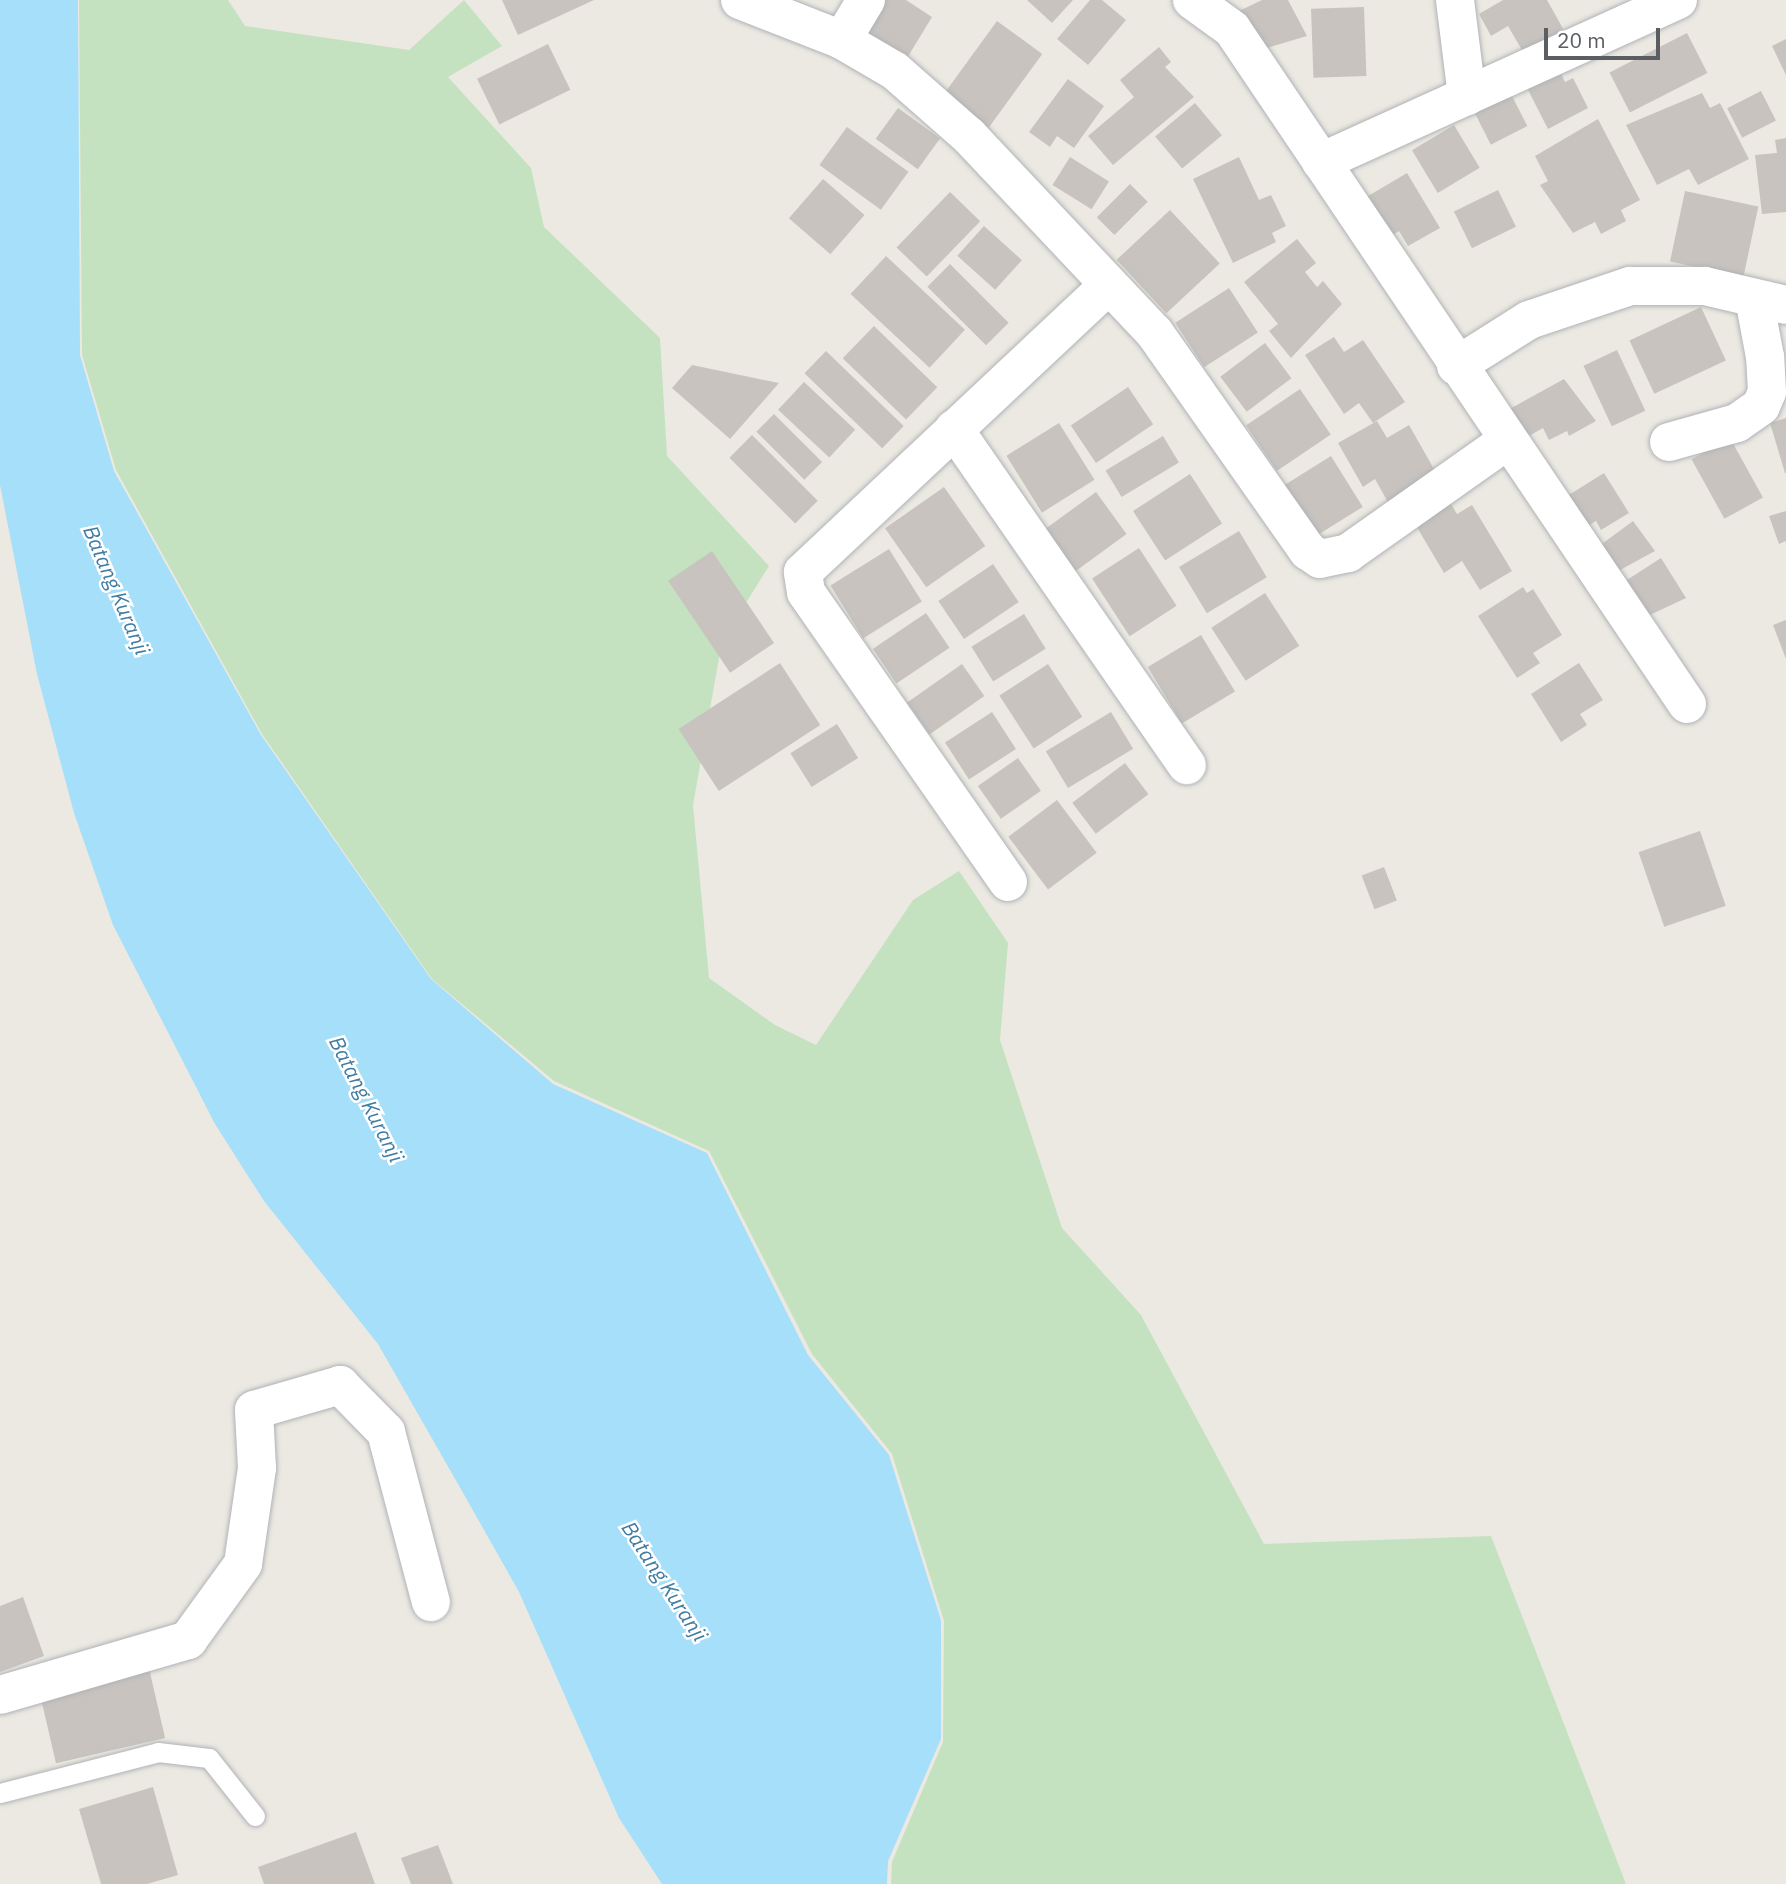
<!DOCTYPE html>
<style>
body{margin:0}
#map{position:relative;width:1786px;height:1884px;overflow:hidden;background:#ece9e2;font-family:"IBM Plex Sans",sans-serif}
div>[style]{position:absolute}
.green>*{inset:0;background:#c4e2c0}
.water>*{inset:0;background:#a5dff9}
.building>*{inset:0;background:#c8c3bf;transform-origin:0 0}
.roads{filter:drop-shadow(0 0 2px #afb3b7) drop-shadow(0 0 2px #afb3b7)}
.service>*{height:19px;margin:-9.5px;padding:0 9.5px;transform-origin:9.5px;border-radius:9.5px;background:#fff}
.minor>*{height:38px;margin:-19px;padding:0 19px;transform-origin:19px;border-radius:19px;background:#fff}
span{translate:-50% -50%;white-space:nowrap;text-align:center;line-height:1.15;-webkit-text-stroke:5px #fff;paint-order:stroke}
.water-label{font-size:21px;color:#417ca1;font-style:italic}
.scale{position:absolute;left:1544px;top:28px;width:116px;height:32px;box-sizing:border-box;border:4px solid #5a5e62;border-top:0;padding-left:9px;font-size:21px;line-height:24px;white-space:nowrap;color:#5a5e62;-webkit-text-stroke:5px #fff;paint-order:stroke}
</style>
<div id="map">
<div class="green">
<div style="clip-path:polygon(79px 0,228px 0,245px 26px,409px 50px,464px 0,502px 46px,448px 77px,531px 168px,544px 227px,660px 338px,667px 456px,769px 566px,722px 641px,693px 805px,709px 978px,775px 1025px,816px 1045px,913px 900px,959px 871px,1008px 943px,1000px 1040px,1062px 1228px,1141px 1315px,1264px 1544px,1491px 1536px,1626px 1884px,891px 1884px,892px 1862px,943px 1742px,944px 1621px,892px 1454px,812px 1354px,709px 1151px,554px 1081px,432px 979px,262px 734px,116px 470px,82px 355px)"></div>
</div>
<div class="water">
<div style="clip-path:polygon(0 0,78px 0,80px 355px,114px 471px,261px 735px,431px 979px,553px 1084px,707px 1153px,808px 1355px,889px 1455px,941px 1620px,941px 1739px,888px 1861px,887px 1884px,662px 1884px,619px 1818px,519px 1592px,462px 1491px,378px 1344px,264px 1201px,215px 1124px,113px 925px,74px 813px,37px 674px,0 485px)"></div>
</div>
<div class="building">
<div style="clip-path:polygon(502px 0,594px 0,518px 35px)"></div>
<div style="clip-path:polygon(876px 0,906px 0,932px 17px,907px 58px,859px 28px)"></div>
<div style="clip-path:polygon(1027px 0,1073px 0,1052px 23px)"></div>
<div style="clip-path:polygon(1090px 0,1102px 0,1126px 20px,1088px 65px,1057px 39px)"></div>
<div style="clip-path:polygon(1262px 0,1288px 0,1307px 36px,1257px 51px,1237px 12px)"></div>
<div style="clip-path:polygon(1503px 0,1547px 0,1566px 34px,1526px 57px,1508px 26px,1491px 36px,1479px 14px)"></div>
<div style="left:1364px;top:7px;width:69px;height:53px;rotate:88deg"></div>
<div style="left:997px;top:21px;width:56px;height:91px;rotate:36deg"></div>
<div style="left:1687px;top:33px;width:45px;height:87px;rotate:63deg"></div>
<div style="clip-path:polygon(1786px 39px,1786px 75px,1772px 46px)"></div>
<div style="left:548px;top:44px;width:51px;height:79px;rotate:64deg"></div>
<div style="clip-path:polygon(1159px 47px,1171px 62px,1165px 67px,1194px 97px,1113px 165px,1088px 136px,1134px 97px,1120px 80px)"></div>
<div style="clip-path:polygon(1559px 69px,1565px 82px,1573px 78px,1588px 108px,1548px 129px,1526px 86px)"></div>
<div style="clip-path:polygon(1068px 79px,1104px 106px,1074px 148px,1057px 136px,1050px 147px,1029px 132px)"></div>
<div style="left:1761px;top:91px;width:33px;height:38px;rotate:63deg"></div>
<div style="clip-path:polygon(1702px 93px,1710px 108px,1720px 103px,1749px 159px,1698px 185px,1689px 169px,1657px 185px,1626px 125px)"></div>
<div style="left:1511px;top:94px;width:36px;height:41px;rotate:63deg"></div>
<div style="left:1195px;top:103px;width:42px;height:52px;rotate:50deg"></div>
<div style="left:898px;top:108px;width:52px;height:38px;rotate:36deg"></div>
<div style="clip-path:polygon(1598px 119px,1640px 200px,1621px 210px,1626px 221px,1601px 234px,1595px 222px,1573px 233px,1540px 185px,1548px 181px,1535px 156px)"></div>
<div style="left:1454px;top:125px;width:50px;height:49px;rotate:59deg"></div>
<div style="left:847px;top:127px;width:76px;height:47px;rotate:36deg"></div>
<div style="clip-path:polygon(1786px 138px,1786px 212px,1762px 214px,1755px 155px,1777px 153px,1775px 140px)"></div>
<div style="left:1070px;top:157px;width:46px;height:33px;rotate:32deg"></div>
<div style="clip-path:polygon(1239px 157px,1259px 200px,1271px 195px,1286px 226px,1272px 233px,1276px 242px,1233px 263px,1193px 179px)"></div>
<div style="clip-path:polygon(1407px 173px,1440px 228px,1408px 246px,1399px 231px,1381px 242px,1358px 202px)"></div>
<div style="left:823px;top:179px;width:55px;height:52px;rotate:41deg"></div>
<div style="left:1130px;top:184px;width:25px;height:47px;rotate:45deg"></div>
<div style="left:1498px;top:190px;width:41px;height:49px;rotate:64deg"></div>
<div style="left:1685px;top:191px;width:75px;height:72px;rotate:12deg"></div>
<div style="left:950px;top:192px;width:42px;height:77px;rotate:44deg"></div>
<div style="left:1170px;top:210px;width:73px;height:73px;rotate:47deg"></div>
<div style="left:984px;top:226px;width:51px;height:40px;rotate:42deg"></div>
<div style="clip-path:polygon(1297px 239px,1316px 263px,1305px 272px,1317px 287px,1323px 281px,1342px 304px,1291px 358px,1269px 331px,1278px 324px,1244px 282px)"></div>
<div style="left:886px;top:256px;width:108px;height:52px;rotate:43deg"></div>
<div style="left:950px;top:264px;width:83px;height:32px;rotate:45deg"></div>
<div style="left:1229px;top:288px;width:53px;height:64px;rotate:57deg"></div>
<div style="left:1701px;top:307px;width:59px;height:79px;rotate:65deg"></div>
<div style="left:874px;top:326px;width:88px;height:45px;rotate:44deg"></div>
<div style="clip-path:polygon(1334px 337px,1344px 352px,1363px 340px,1405px 402px,1373px 423px,1359px 403px,1344px 414px,1305px 355px)"></div>
<div style="left:1265px;top:343px;width:44px;height:56px;rotate:53deg"></div>
<div style="left:1617px;top:350px;width:67px;height:37px;rotate:65deg"></div>
<div style="left:826px;top:351px;width:108px;height:31px;rotate:44deg"></div>
<div style="clip-path:polygon(692px 365px,779px 383px,730px 439px,672px 388px)"></div>
<div style="clip-path:polygon(1564px 379px,1596px 421px,1569px 436px,1567px 431px,1549px 440px,1543px 428px,1522px 440px,1506px 411px)"></div>
<div style="left:804px;top:382px;width:70px;height:38px;rotate:43deg"></div>
<div style="left:1128px;top:387px;width:45px;height:69px;rotate:56deg"></div>
<div style="left:1300px;top:389px;width:55px;height:65px;rotate:56deg"></div>
<div style="left:774px;top:414px;width:68px;height:25px;rotate:45deg"></div>
<div style="clip-path:polygon(1786px 418px,1786px 473px,1785px 473px,1770px 423px)"></div>
<div style="clip-path:polygon(1377px 421px,1387px 438px,1409px 425px,1438px 476px,1389px 504px,1375px 479px,1363px 487px,1338px 443px)"></div>
<div style="left:1059px;top:423px;width:67px;height:62px;rotate:58deg"></div>
<div style="left:752px;top:435px;width:93px;height:32px;rotate:45deg"></div>
<div style="left:1163px;top:436px;width:31px;height:67px;rotate:59deg"></div>
<div style="left:1730px;top:438px;width:68px;height:44px;rotate:61deg"></div>
<div style="left:1331px;top:456px;width:60px;height:58px;rotate:58deg"></div>
<div style="clip-path:polygon(1604px 473px,1629px 513px,1601px 530px,1596px 521px,1575px 534px,1556px 503px)"></div>
<div style="left:1190px;top:474px;width:59px;height:68px;rotate:57deg"></div>
<div style="left:944px;top:487px;width:72px;height:72px;rotate:55deg"></div>
<div style="left:1096px;top:492px;width:52px;height:67px;rotate:54deg"></div>
<div style="clip-path:polygon(1450px 502px,1457px 514px,1472px 505px,1512px 571px,1480px 590px,1462px 561px,1444px 573px,1415px 524px)"></div>
<div style="clip-path:polygon(1786px 511px,1786px 541px,1779px 544px,1769px 516px)"></div>
<div style="clip-path:polygon(1633px 521px,1655px 551px,1609px 576px,1591px 552px)"></div>
<div style="left:1239px;top:531px;width:54px;height:70px;rotate:59deg"></div>
<div style="left:1139px;top:548px;width:69px;height:56px;rotate:57deg"></div>
<div style="left:889px;top:549px;width:62px;height:69px;rotate:58deg"></div>
<div style="left:712px;top:551px;width:111px;height:53px;rotate:56deg"></div>
<div style="clip-path:polygon(1661px 558px,1686px 598px,1637px 621px,1616px 587px)"></div>
<div style="left:993px;top:564px;width:46px;height:66px;rotate:56deg"></div>
<div style="clip-path:polygon(1523px 587px,1527px 593px,1533px 589px,1562px 635px,1533px 653px,1540px 663px,1517px 678px,1478px 616px)"></div>
<div style="left:1265px;top:593px;width:63px;height:64px;rotate:57deg"></div>
<div style="left:926px;top:613px;width:42px;height:64px;rotate:56deg"></div>
<div style="left:1024px;top:614px;width:41px;height:62px;rotate:58deg"></div>
<div style="clip-path:polygon(1786px 620px,1786px 659px,1773px 625px)"></div>
<div style="left:1201px;top:635px;width:66px;height:62px;rotate:59deg"></div>
<div style="left:780px;top:663px;width:74px;height:121px;rotate:57deg"></div>
<div style="clip-path:polygon(1579px 663px,1603px 700px,1580px 714px,1587px 725px,1561px 742px,1531px 694px)"></div>
<div style="left:962px;top:664px;width:39px;height:67px;rotate:55deg"></div>
<div style="left:1048px;top:664px;width:63px;height:58px;rotate:57deg"></div>
<div style="left:992px;top:712px;width:44px;height:56px;rotate:57deg"></div>
<div style="left:1111px;top:712px;width:43px;height:76px;rotate:59deg"></div>
<div style="left:837px;top:724px;width:40px;height:55px;rotate:58deg"></div>
<div style="left:1018px;top:758px;width:40px;height:49px;rotate:55deg"></div>
<div style="left:1125px;top:763px;width:39px;height:66px;rotate:53deg"></div>
<div style="left:1057px;top:800px;width:66px;height:61px;rotate:53deg"></div>
<div style="left:1700px;top:831px;width:79px;height:65px;rotate:71deg"></div>
<div style="left:1384px;top:867px;width:36px;height:24px;rotate:69deg"></div>
<div style="clip-path:polygon(23px 1597px,44px 1656px,0 1672px,0 1606px)"></div>
<div style="left:148px;top:1664px;width:76px;height:112px;rotate:77deg"></div>
<div style="clip-path:polygon(153px 1787px,178px 1875px,147px 1884px,101px 1884px,79px 1809px)"></div>
<div style="clip-path:polygon(356px 1832px,375px 1884px,264px 1884px,258px 1867px)"></div>
<div style="clip-path:polygon(438px 1845px,453px 1884px,411px 1884px,401px 1858px)"></div>
</div>
<div class="roads">
<div class="service">
<div style="left:0;top:1793px;width:163px;rotate:-14.5deg"></div>
<div style="left:158px;top:1752px;width:51px;rotate:6.7deg"></div>
<div style="left:209px;top:1758px;width:74px;rotate:51.6deg"></div>
</div>
<div class="minor">
<div style="left:740px;top:0;width:110px;rotate:21.4deg"></div>
<div style="left:866px;top:0;width:47px;rotate:121deg"></div>
<div style="left:842px;top:40px;width:61px;rotate:30.3deg"></div>
<div style="left:895px;top:71px;width:98px;rotate:41.3deg"></div>
<div style="left:969px;top:136px;width:270px;rotate:46.7deg"></div>
<div style="left:1154px;top:332px;width:268px;rotate:54.9deg"></div>
<div style="left:1308px;top:551px;width:14px;rotate:34deg"></div>
<div style="left:1320px;top:559px;width:29px;rotate:-12deg"></div>
<div style="left:1348px;top:553px;width:196px;rotate:-35.2deg"></div>
<div style="left:1192px;top:0;width:49px;rotate:35.9deg"></div>
<div style="left:1232px;top:29px;width:814px;rotate:56.02deg"></div>
<div style="left:1455px;top:0;width:97px;rotate:82.9deg"></div>
<div style="left:1321px;top:162px;width:392px;rotate:-24.4deg"></div>
<div style="left:1456px;top:366px;width:86px;rotate:-32.2deg"></div>
<div style="left:1529px;top:320px;width:107px;rotate:-18.6deg"></div>
<div style="left:1630px;top:286px;width:75px"></div>
<div style="left:1705px;top:286px;width:83px;rotate:13.2deg"></div>
<div style="left:954px;top:429px;width:409px;rotate:55.3deg"></div>
<div style="left:1669px;top:442px;width:71px;rotate:-15.6deg"></div>
<div style="left:1737px;top:423px;width:29px;rotate:-35deg"></div>
<div style="left:1761px;top:406px;width:15px;rotate:-67deg"></div>
<div style="left:1767px;top:392px;width:35px;rotate:-93deg"></div>
<div style="left:1765px;top:357px;width:60px;rotate:-100.6deg"></div>
<div style="left:1008px;top:882px;width:353px;rotate:-124.9deg"></div>
<div style="left:806px;top:592px;width:20px;rotate:-99deg"></div>
<div style="left:803px;top:572px;width:418px;rotate:-43.2deg"></div>
<div style="left:0;top:1695px;width:196px;rotate:-16.3deg"></div>
<div style="left:188px;top:1640px;width:94px;rotate:-54.1deg"></div>
<div style="left:243px;top:1564px;width:97px;rotate:-81.7deg"></div>
<div style="left:257px;top:1468px;width:58px;rotate:-93deg"></div>
<div style="left:254px;top:1410px;width:90px;rotate:-16.2deg"></div>
<div style="left:340px;top:1385px;width:66px;rotate:45.6deg"></div>
<div style="left:386px;top:1432px;width:176px;rotate:75.2deg"></div>
</div>
</div>
<div class="water-label">
<span style="left:117px;top:590px;rotate:67deg">Batang Kuranji</span>
<span style="left:367px;top:1099px;rotate:63deg">Batang Kuranji</span>
<span style="left:665px;top:1581px;rotate:57deg">Batang Kuranji</span>
</div>
<div class="scale">20 m</div>
</div>
